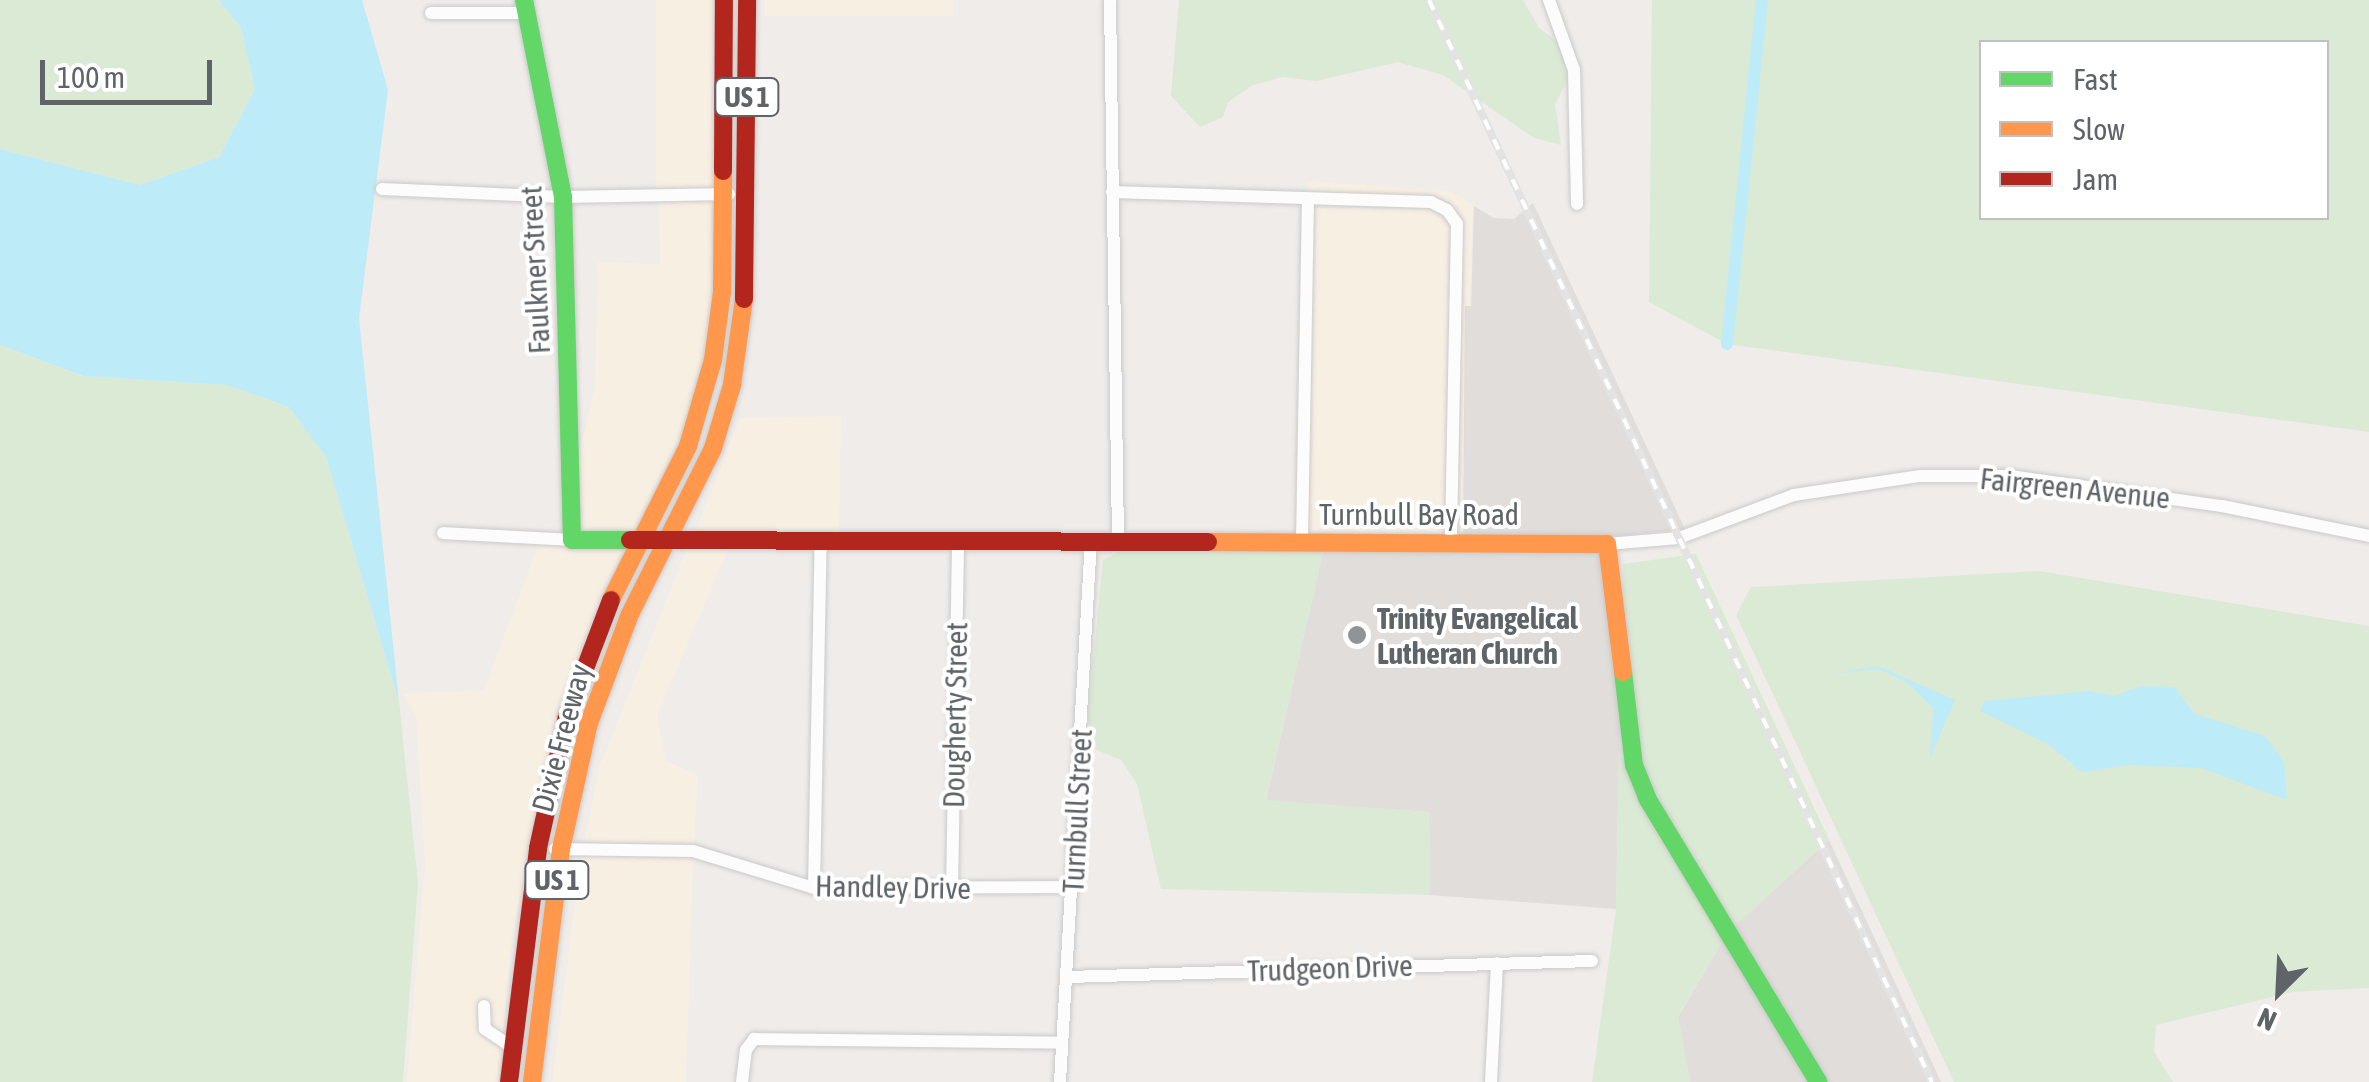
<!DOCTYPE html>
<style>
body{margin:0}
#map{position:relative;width:2369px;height:1082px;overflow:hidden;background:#efece9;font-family:"Asap Condensed",sans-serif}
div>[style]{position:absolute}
.commercial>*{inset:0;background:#f8efe3;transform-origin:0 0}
.industrial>*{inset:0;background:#e0ddda}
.green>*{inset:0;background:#dbead4}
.water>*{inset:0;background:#beebf8}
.canal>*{height:12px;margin:-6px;padding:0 6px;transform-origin:6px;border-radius:6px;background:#beebf8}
.roads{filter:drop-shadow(0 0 2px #cacaca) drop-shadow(0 0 2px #cacaca)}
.street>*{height:12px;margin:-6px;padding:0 6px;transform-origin:6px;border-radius:6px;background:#fdfcfc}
.fast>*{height:18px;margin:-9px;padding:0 9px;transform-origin:9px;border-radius:9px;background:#63d668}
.slow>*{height:18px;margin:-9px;padding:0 9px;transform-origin:9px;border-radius:9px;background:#ff974d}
.jam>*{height:18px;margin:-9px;padding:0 9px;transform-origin:9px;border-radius:9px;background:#b3261e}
.rail>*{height:8px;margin-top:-4px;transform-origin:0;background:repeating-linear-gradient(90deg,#fff 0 11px,#e3e3e3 0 22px);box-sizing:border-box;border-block:2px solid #e3e3e3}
.dots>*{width:28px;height:28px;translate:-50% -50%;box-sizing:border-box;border:5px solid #fff;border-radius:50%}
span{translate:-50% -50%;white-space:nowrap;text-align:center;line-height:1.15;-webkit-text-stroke:8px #fff;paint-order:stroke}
.shield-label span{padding:2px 8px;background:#fff;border:2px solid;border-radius:8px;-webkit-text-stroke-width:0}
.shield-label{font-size:28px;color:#5e6468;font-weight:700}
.street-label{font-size:30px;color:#5e6468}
.poi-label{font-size:30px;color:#5e6468;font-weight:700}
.left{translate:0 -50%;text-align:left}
.legend{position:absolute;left:1979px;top:40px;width:350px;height:180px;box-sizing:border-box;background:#fff;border:2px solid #bfc1c3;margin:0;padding:12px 18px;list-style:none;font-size:30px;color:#5e6468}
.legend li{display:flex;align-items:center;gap:20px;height:50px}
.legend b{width:50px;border:2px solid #bfc1c3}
.north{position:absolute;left:2229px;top:942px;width:100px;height:100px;-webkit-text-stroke:8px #fff;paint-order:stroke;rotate:204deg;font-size:28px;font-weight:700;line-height:40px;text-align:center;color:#5e6468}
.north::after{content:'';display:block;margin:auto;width:35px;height:45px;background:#5e6468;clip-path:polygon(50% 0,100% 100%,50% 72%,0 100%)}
.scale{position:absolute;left:40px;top:60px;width:172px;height:45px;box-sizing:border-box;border:5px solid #5e6468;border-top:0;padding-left:12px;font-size:30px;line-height:35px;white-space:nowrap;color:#5e6468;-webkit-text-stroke:8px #fff;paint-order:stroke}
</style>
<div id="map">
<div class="commercial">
<div style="left:656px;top:0;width:62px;height:188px"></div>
<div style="left:765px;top:0;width:188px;height:16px"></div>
<div style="clip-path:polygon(1308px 181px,1452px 192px,1473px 204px,1470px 307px,1465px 307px,1463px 534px,1457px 534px,1462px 219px,1449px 201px,1432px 195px,1307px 195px)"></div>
<div style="clip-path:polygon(717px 200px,711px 341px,690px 422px,637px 534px,578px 533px,576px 467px,595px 387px,598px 262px,660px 264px,659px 201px)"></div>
<div style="clip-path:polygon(1314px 208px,1429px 209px,1450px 226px,1445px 534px,1308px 534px)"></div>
<div style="clip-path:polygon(841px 416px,839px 533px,695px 533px,740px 418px)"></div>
<div style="clip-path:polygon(543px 545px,630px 547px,559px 708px,513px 931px,498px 1082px,407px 1082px,425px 864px,416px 716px,403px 694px,484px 690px,537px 548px)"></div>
<div style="clip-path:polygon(688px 546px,729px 548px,657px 716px,666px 761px,698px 775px,694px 844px,584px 843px,599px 768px)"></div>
<div style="clip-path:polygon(581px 856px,693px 858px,686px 1082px,552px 1082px)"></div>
</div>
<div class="industrial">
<div style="clip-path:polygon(1533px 203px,1685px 529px,1607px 537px,1463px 534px,1465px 306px,1471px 306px,1474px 206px,1494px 218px,1514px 219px)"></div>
<div style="clip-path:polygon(1324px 548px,1601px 551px,1620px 700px,1616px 909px,1430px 895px,1429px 812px,1266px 801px)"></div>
<div style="clip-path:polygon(1829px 840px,1941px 1082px,1826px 1082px,1731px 929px)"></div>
<div style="clip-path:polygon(1723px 940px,1811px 1082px,1690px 1082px,1678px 1017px)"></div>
</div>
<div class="green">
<div style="clip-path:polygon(0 0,219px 0,241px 28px,255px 89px,219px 157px,140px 185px,0 149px)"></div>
<div style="clip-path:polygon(1179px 0,1523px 0,1539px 28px,1563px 46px,1568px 79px,1555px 104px,1561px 145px,1534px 138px,1443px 75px,1398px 62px,1316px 81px,1283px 77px,1253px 85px,1228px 102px,1223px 117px,1200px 127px,1171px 96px)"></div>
<div style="clip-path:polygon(evenodd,1652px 0,2369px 0,2369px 432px,1727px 344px,1649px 302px,1652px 0,2326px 42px,2326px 218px,1982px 218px,1982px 42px,2326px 42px)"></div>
<div style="clip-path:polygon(0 345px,82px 376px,227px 385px,289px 407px,326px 457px,399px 702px,418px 883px,403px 1082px,0 1082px)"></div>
<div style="clip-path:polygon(1128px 547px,1324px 548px,1266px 800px,1429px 812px,1430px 895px,1161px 889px,1137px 784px,1121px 760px,1092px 748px,1088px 716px,1103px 560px)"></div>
<div style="clip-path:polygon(1696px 554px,1829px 840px,1731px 929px,1660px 814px,1640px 762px,1622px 614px,1623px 564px)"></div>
<div style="clip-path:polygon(2039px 571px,2369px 626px,2369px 988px,2293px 992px,2156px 1025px,2154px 1052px,2173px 1082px,1954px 1082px,1736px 615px,1751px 587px)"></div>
<div style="clip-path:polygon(1620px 700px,1629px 768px,1649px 821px,1723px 940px,1678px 1016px,1690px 1082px,1592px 1082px,1616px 909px)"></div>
</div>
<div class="water">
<div style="clip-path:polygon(219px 0,362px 0,388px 90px,359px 318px,399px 702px,326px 457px,289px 407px,227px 385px,83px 376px,0 345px,0 149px,140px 185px,219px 157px,255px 89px,241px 28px)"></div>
<div style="clip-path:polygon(1878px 666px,1955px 700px,1930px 758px,1933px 708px,1909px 684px,1879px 669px,1831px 674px)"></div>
<div style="clip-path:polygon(2140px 686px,2174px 687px,2195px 714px,2265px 736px,2284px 762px,2287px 800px,2201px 768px,2129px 765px,2082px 772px,2048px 744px,1980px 711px,1984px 701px,2090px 691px,2115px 696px)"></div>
</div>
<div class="canal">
<div style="left:1727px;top:344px;width:346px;rotate:-84.2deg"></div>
</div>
<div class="roads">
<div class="street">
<div style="left:1110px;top:0;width:539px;rotate:89.15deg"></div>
<div style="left:1549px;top:0;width:74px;rotate:70.3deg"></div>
<div style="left:1574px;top:70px;width:134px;rotate:88.7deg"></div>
<div style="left:431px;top:13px;width:96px"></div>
<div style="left:382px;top:189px;width:181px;rotate:2.5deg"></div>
<div style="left:563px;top:197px;width:166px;rotate:-1deg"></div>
<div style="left:1112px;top:192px;width:319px;rotate:1.8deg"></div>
<div style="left:1431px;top:202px;width:18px;rotate:27deg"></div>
<div style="left:1447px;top:210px;width:17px;rotate:54deg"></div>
<div style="left:1457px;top:224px;width:316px;rotate:91.1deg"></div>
<div style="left:443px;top:533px;width:129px;rotate:3.1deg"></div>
<div style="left:1302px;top:541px;width:339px;rotate:-89deg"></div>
<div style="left:1607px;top:544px;width:72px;rotate:-4.8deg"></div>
<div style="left:1679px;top:538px;width:123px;rotate:-20.5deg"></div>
<div style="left:1794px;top:495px;width:126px;rotate:-8.6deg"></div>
<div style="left:1919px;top:476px;width:91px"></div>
<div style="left:2010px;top:476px;width:214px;rotate:8.1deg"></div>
<div style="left:2222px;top:506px;width:150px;rotate:11.5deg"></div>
<div style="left:555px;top:849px;width:138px;rotate:0.8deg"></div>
<div style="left:693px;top:851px;width:127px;rotate:17deg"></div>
<div style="left:814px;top:888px;width:259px;rotate:-0.2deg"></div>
<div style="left:814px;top:888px;width:349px;rotate:-88.9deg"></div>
<div style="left:952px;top:890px;width:351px;rotate:-89deg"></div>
<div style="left:1068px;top:977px;width:524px;rotate:-1.75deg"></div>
<div style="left:484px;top:1006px;width:23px;rotate:88deg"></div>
<div style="left:485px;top:1029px;width:34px;rotate:34deg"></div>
<div style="left:742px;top:1082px;width:32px;rotate:-83deg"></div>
<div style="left:746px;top:1050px;width:14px;rotate:-54deg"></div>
<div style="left:754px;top:1039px;width:308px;rotate:0.7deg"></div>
<div style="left:1060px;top:1082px;width:544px;rotate:-86.73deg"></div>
<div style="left:1491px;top:1082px;width:119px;rotate:-87.1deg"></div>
</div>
<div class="fast">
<div style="left:524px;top:0;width:201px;rotate:78.8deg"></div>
<div style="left:563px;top:197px;width:343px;rotate:88.5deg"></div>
<div style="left:572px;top:540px;width:58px"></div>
<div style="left:1623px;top:672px;width:94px;rotate:83.3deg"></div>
<div style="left:1634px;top:765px;width:35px;rotate:68deg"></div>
<div style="left:1647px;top:798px;width:332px;rotate:58.9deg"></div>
</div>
<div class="slow">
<div style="left:1208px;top:542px;width:399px;rotate:0.3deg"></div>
<div style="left:1607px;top:544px;width:129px;rotate:82.9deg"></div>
<div style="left:611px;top:600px;width:172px;rotate:-63.4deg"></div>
<div style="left:688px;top:446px;width:90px;rotate:-73.8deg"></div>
<div style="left:713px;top:360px;width:69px;rotate:-82.5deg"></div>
<div style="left:722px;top:292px;width:121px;rotate:-89.5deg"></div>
<div style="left:532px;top:1082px;width:235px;rotate:-82.9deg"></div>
<div style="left:561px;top:849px;width:129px;rotate:-77.5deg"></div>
<div style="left:589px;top:723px;width:116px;rotate:-69.4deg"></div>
<div style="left:630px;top:614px;width:186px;rotate:-63.4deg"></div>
<div style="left:713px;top:448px;width:66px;rotate:-73.2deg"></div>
<div style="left:732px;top:385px;width:87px;rotate:-82.1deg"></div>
</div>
<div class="jam">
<div style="left:723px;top:171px;width:171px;rotate:-89.7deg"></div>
<div style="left:744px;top:299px;width:299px;rotate:-89.4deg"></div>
<div style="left:630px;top:540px;width:578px;rotate:0.2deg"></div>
<div style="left:509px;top:1082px;width:236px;rotate:-82.9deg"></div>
<div style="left:538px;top:848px;width:135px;rotate:-77.6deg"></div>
<div style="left:567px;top:716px;width:124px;rotate:-69.2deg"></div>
</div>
</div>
<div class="rail">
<div style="left:1429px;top:0;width:1193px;rotate:65.07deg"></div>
</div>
<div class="dots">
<div style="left:1357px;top:635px;background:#919495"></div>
</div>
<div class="shield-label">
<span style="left:747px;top:97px">US 1</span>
<span style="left:557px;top:880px">US 1</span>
</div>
<div class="street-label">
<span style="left:535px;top:270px;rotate:-93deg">Faulkner Street</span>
<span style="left:2075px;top:488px;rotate:6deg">Fairgreen Avenue</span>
<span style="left:1419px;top:514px">Turnbull Bay Road</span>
<span style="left:955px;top:715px;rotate:-89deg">Dougherty Street</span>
<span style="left:561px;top:738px;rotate:-75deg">Dixie Freeway</span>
<span style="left:1077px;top:811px;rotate:-87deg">Turnbull Street</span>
<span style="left:893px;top:887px;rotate:1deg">Handley Drive</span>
<span style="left:1330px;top:968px;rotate:-2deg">Trudgeon Drive</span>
</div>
<div class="poi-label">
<span class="left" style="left:1377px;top:635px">Trinity Evangelical<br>Lutheran Church</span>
</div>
<ul class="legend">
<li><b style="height:12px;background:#63d668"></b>Fast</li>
<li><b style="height:12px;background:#ff974d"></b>Slow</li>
<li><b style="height:12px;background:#b3261e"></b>Jam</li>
</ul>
<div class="north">N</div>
<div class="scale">100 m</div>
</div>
